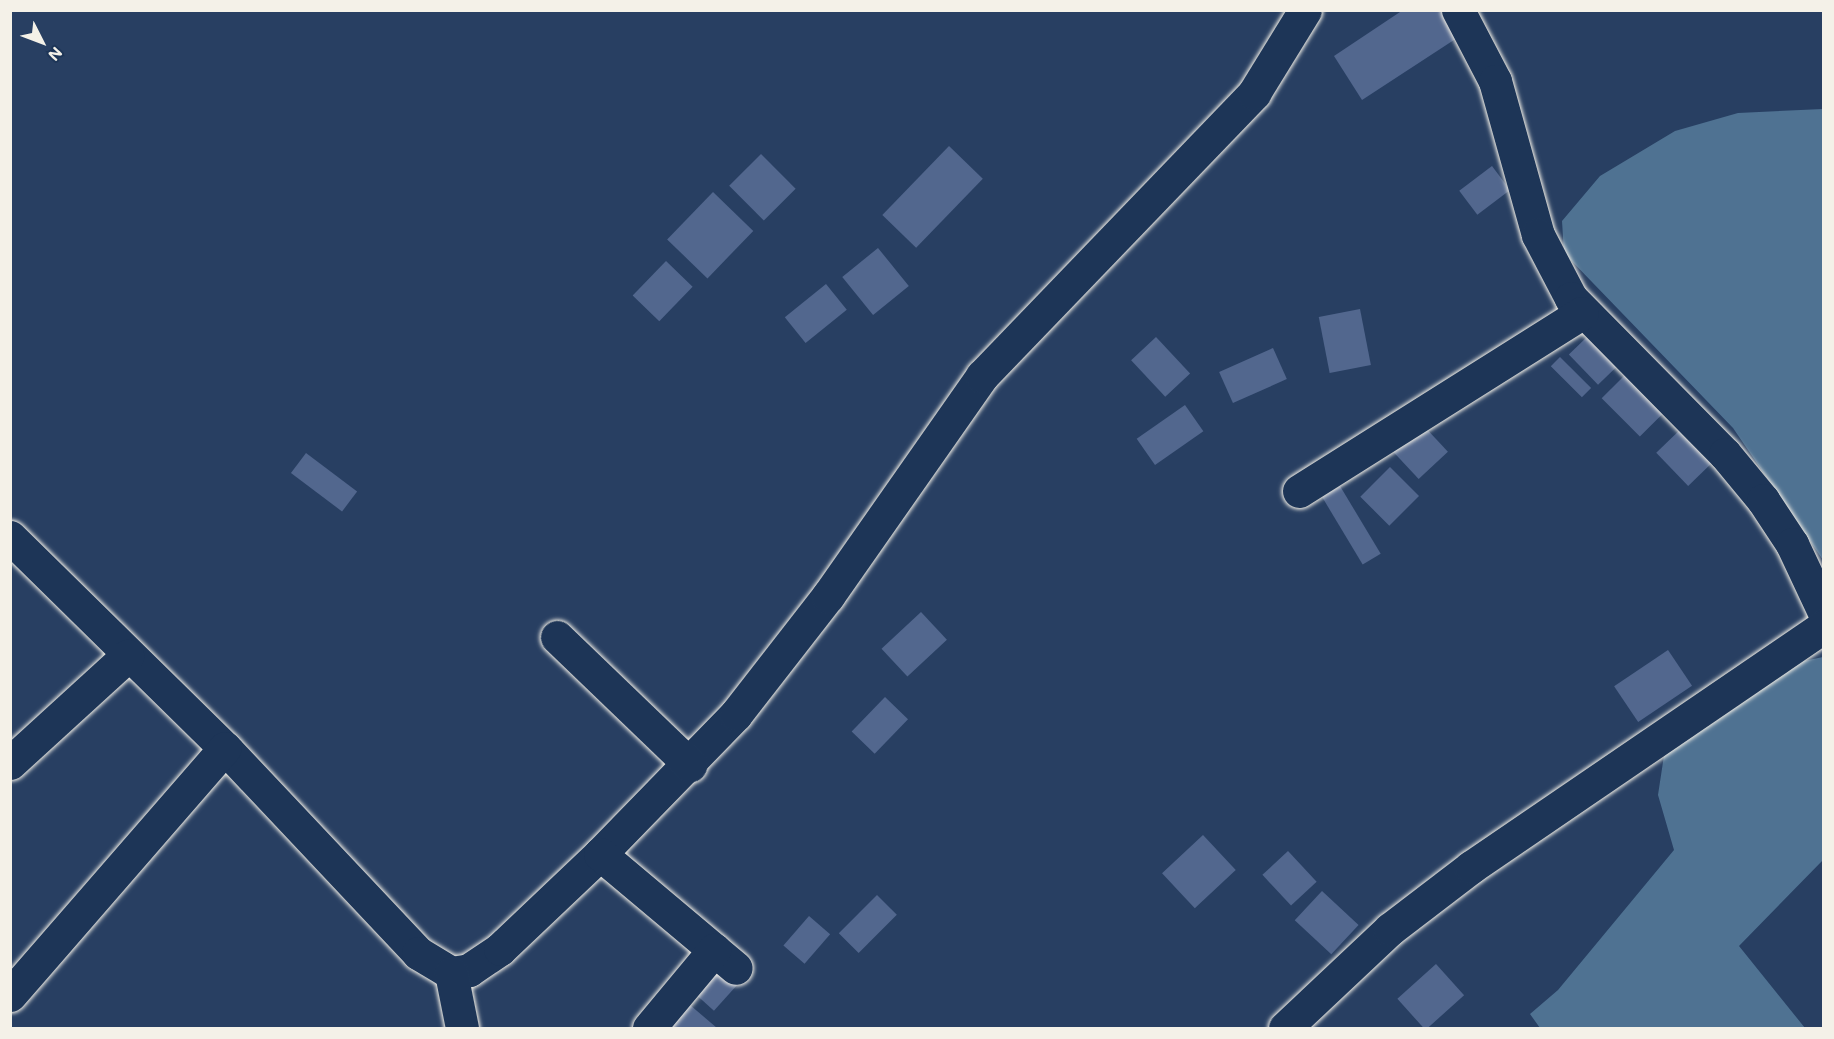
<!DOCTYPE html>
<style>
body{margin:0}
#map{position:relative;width:1834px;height:1039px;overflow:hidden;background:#283f62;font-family:Mali,sans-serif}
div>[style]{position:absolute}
.water>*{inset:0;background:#4f7292}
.building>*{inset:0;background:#52678e;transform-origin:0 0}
.roads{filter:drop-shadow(0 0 2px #f4f1e8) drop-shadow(0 0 2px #f4f1e8)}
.street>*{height:33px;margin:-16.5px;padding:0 16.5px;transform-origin:16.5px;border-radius:16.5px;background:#1d3557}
span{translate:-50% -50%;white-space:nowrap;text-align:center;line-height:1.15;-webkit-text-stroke:4.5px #1d3557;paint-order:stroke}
.frame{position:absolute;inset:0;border:12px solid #f4f1e8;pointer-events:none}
.north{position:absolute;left:12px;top:12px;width:60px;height:60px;-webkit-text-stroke:4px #1d3557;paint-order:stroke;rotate:132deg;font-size:16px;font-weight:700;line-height:24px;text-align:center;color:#f4f1e8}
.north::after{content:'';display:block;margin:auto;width:21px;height:27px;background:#f4f1e8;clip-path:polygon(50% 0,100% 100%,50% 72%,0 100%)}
</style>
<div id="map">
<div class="water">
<div style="clip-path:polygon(1823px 109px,1823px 560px,1733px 428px,1564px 253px,1562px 221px,1600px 176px,1675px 131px,1738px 113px)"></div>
<div style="clip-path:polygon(1823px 657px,1823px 860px,1739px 946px,1805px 1028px,1540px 1028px,1530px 1014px,1558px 990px,1674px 850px,1658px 795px,1665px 749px,1799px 662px)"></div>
</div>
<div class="building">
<div style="clip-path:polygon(1403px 10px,1440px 10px,1457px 38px,1362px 100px,1334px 56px)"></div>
<div style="left:949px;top:146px;width:47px;height:96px;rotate:44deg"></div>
<div style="left:761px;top:154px;width:49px;height:45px;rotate:45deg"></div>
<div style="left:1492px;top:166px;width:30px;height:41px;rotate:53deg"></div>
<div style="left:713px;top:192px;width:56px;height:66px;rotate:44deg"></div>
<div style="left:878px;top:248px;width:49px;height:46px;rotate:51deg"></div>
<div style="left:666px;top:261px;width:37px;height:48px;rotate:44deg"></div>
<div style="left:826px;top:284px;width:33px;height:53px;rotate:51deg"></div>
<div style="left:1360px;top:309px;width:57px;height:42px;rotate:79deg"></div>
<div style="left:1589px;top:335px;width:42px;height:28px;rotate:46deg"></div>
<div style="left:1156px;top:337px;width:50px;height:34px;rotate:47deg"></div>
<div style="left:1273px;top:348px;width:34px;height:59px;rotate:66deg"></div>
<div style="left:1560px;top:357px;width:44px;height:13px;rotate:45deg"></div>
<div style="left:1630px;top:370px;width:54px;height:40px;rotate:45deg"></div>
<div style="left:1185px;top:405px;width:32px;height:59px;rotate:55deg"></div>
<div style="left:1422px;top:424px;width:38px;height:40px;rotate:47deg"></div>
<div style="left:1685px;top:425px;width:46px;height:40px;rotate:46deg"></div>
<div style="left:306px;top:453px;width:64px;height:25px;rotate:37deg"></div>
<div style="left:1390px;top:467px;width:41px;height:42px;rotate:45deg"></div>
<div style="left:1340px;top:486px;width:79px;height:21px;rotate:59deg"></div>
<div style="left:921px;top:612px;width:38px;height:54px;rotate:47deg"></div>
<div style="left:1668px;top:650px;width:43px;height:65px;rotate:56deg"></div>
<div style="left:885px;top:697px;width:32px;height:48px;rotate:44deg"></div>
<div style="left:1203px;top:835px;width:48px;height:56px;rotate:47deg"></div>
<div style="left:1288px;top:851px;width:42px;height:35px;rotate:47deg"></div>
<div style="left:1322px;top:891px;width:50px;height:40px;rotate:43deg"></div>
<div style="left:877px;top:895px;width:28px;height:54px;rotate:45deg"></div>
<div style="left:809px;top:916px;width:28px;height:39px;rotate:41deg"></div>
<div style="left:717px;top:961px;width:31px;height:39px;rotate:42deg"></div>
<div style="left:1436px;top:964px;width:42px;height:52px;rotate:48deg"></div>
<div style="clip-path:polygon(683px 999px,717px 1028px,658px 1028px)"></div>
</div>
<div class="roads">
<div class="street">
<div style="left:1458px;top:10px;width:80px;rotate:62.5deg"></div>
<div style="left:1495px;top:81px;width:160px;rotate:74.4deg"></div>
<div style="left:1538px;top:235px;width:71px;rotate:62.4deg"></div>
<div style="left:1571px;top:298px;width:219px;rotate:45.4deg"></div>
<div style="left:1725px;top:454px;width:60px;rotate:50.4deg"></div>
<div style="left:1763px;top:500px;width:53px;rotate:56.6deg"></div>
<div style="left:1792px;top:544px;width:75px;rotate:64.8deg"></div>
<div style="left:1299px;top:491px;width:334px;rotate:-32.2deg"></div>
<div style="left:10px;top:537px;width:301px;rotate:44.5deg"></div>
<div style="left:225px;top:748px;width:282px;rotate:46.7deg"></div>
<div style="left:418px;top:953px;width:39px;rotate:31deg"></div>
<div style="left:451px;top:973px;width:18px;rotate:-9deg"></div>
<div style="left:469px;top:970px;width:37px;rotate:-34deg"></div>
<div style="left:500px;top:949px;width:138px;rotate:-43.5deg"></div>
<div style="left:600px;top:854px;width:195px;rotate:-45.8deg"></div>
<div style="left:736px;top:714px;width:150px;rotate:-52.1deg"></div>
<div style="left:828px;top:596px;width:269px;rotate:-55deg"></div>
<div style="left:982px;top:376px;width:393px;rotate:-46.1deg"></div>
<div style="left:1254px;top:93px;width:97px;rotate:-58.4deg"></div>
<div style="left:557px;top:637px;width:185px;rotate:43.9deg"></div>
<div style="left:10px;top:763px;width:159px;rotate:-42.4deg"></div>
<div style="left:600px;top:854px;width:177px;rotate:40deg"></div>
<div style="left:451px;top:973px;width:56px;rotate:78.7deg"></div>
<div style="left:10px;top:995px;width:327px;rotate:-49deg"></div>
<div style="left:649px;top:1028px;width:102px;rotate:-50.2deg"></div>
<div style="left:1285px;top:1028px;width:144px;rotate:-43.3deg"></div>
<div style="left:1390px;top:929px;width:102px;rotate:-37.4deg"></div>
<div style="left:1471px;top:867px;width:427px;rotate:-34.3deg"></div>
</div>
</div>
<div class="frame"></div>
<div class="north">N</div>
</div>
